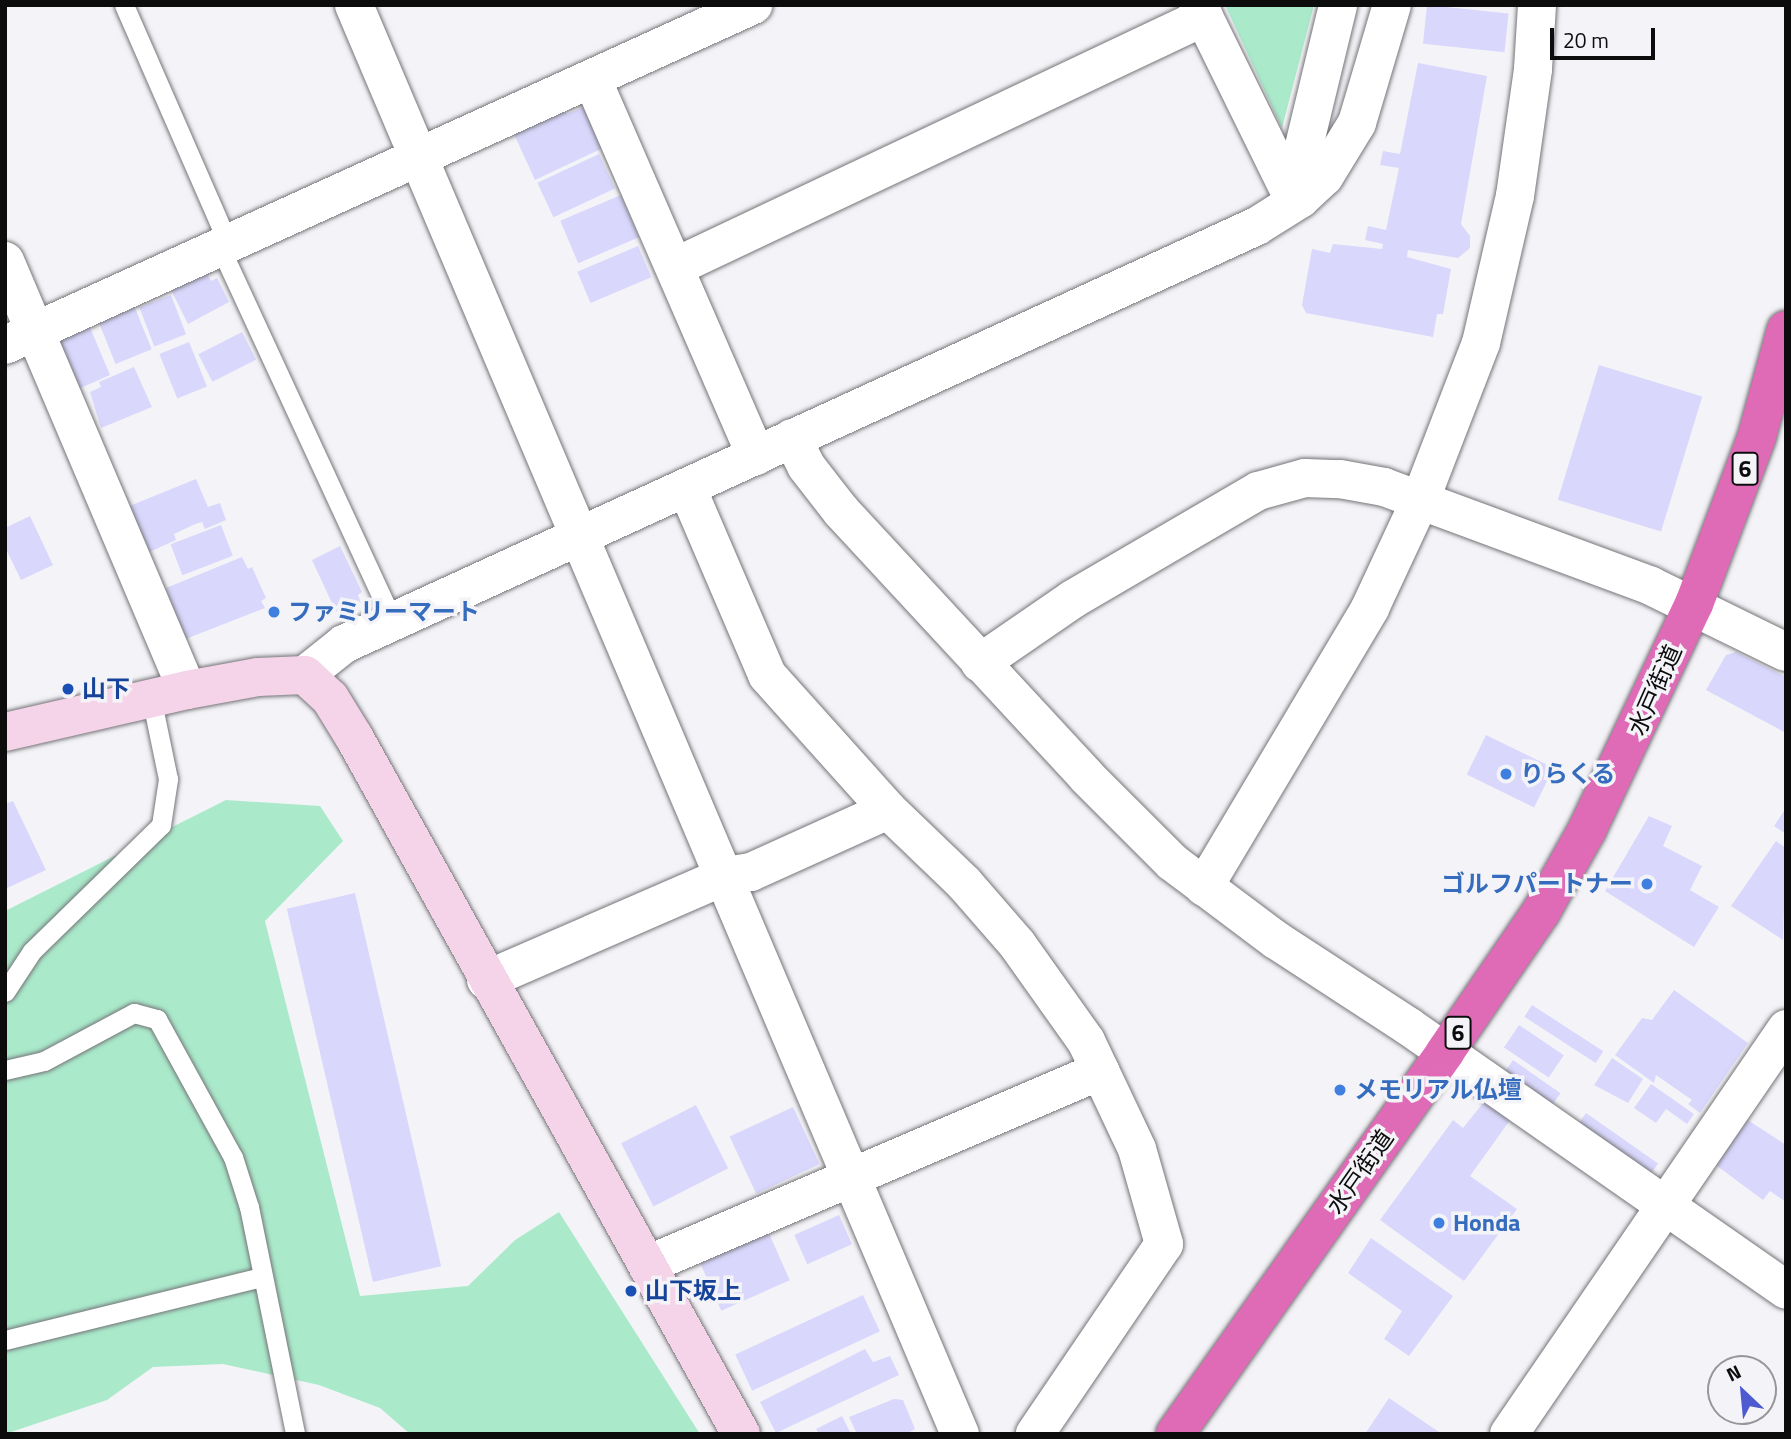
<!DOCTYPE html>
<meta charset="utf-8">
<style>
body{margin:0}
#map{position:relative;width:1791px;height:1439px;overflow:hidden;background:#f4f4f8;font-family:"Titillium Web","Noto Sans JP",sans-serif}
div>[style]{position:absolute}
.green>*{inset:0;background:#aaeacb}
.building>*{inset:0;background:#d9d7fc;transform-origin:0 0}
.roads{filter:drop-shadow(0 0 2px #757579) drop-shadow(0 0 2px #757579)}
.lane>*{height:19px;margin:-9.5px;padding:0 9.5px;transform-origin:9.5px;border-radius:9.5px;background:#fff}
.street>*{height:38px;margin:-19px;padding:0 19px;transform-origin:19px;border-radius:19px;background:#fff}
.secondary>*{height:38px;margin:-19px;padding:0 19px;transform-origin:19px;border-radius:19px;background:#f5d3e9}
.highway>*{height:38px;margin:-19px;padding:0 19px;transform-origin:19px;border-radius:19px;background:#df6bb7}
.dots>*{width:19px;height:19px;translate:-50% -50%;box-sizing:border-box;border:4px solid #f4f4f8;border-radius:50%}
span{translate:-50% -50%;white-space:nowrap;text-align:center;line-height:1.15;-webkit-text-stroke:7px #f4f4f8;paint-order:stroke}
.shield-label span{padding:2px 5px;background:#f4f4f8;border:2px solid;border-radius:5px;-webkit-text-stroke-width:0}
.shield-label{font-size:23px;color:#0c0c0d;font-weight:700}
.shop-label{font-size:24px;color:#366cbe;font-weight:700}
.left{translate:0 -50%;text-align:left}
.right{translate:-100% -50%;text-align:right}
.transit-label{font-size:24px;color:#164399;font-weight:700}
.street-label{font-size:24px;color:#0c0c0d}
.frame{position:absolute;inset:0;border:7px solid #0c0c0d;pointer-events:none}
.north{position:absolute;left:1707px;top:1355px;width:70px;height:70px;box-sizing:border-box;background:#f4f4f8;border:2px solid #97979a;border-radius:50%;rotate:334deg;font-size:19px;font-weight:700;line-height:28px;text-align:center;color:#0c0c0d}
.north::after{content:'';display:block;margin:auto;width:24px;height:32px;background:#4d5ad0;clip-path:polygon(50% 0,100% 100%,50% 72%,0 100%)}
.scale{position:absolute;left:1550px;top:28px;width:105px;height:32px;box-sizing:border-box;border:4px solid #0c0c0d;border-top:0;padding-left:9px;font-size:21px;line-height:24px;white-space:nowrap;color:#0c0c0d;-webkit-text-stroke:5px #f4f4f8;paint-order:stroke}
</style>
<div id="map">
<div class="green">
<div style="clip-path:polygon(1225px 5px,1314px 5px,1282px 128px)"></div>
<div style="clip-path:polygon(226px 800px,320px 806px,343px 841px,265px 921px,360px 1296px,468px 1286px,515px 1240px,559px 1212px,700px 1434px,410px 1434px,380px 1408px,319px 1385px,223px 1364px,153px 1367px,107px 1400px,5px 1434px,5px 911px)"></div>
</div>
<div class="building">
<div style="left:1427px;top:5px;width:82px;height:39px;rotate:6deg"></div>
<div style="clip-path:polygon(1418px 63px,1487px 76px,1461px 224px,1470px 236px,1470px 248px,1458px 258px,1408px 250px,1407px 257px,1451px 269px,1443px 314px,1437px 314px,1433px 337px,1306px 313px,1302px 305px,1312px 249px,1330px 253px,1333px 244px,1382px 249px,1383px 244px,1365px 240px,1368px 226px,1386px 230px,1399px 168px,1380px 165px,1383px 151px,1400px 154px)"></div>
<div style="clip-path:polygon(584px 107px,603px 148px,535px 180px,514px 134px,565px 110px,567px 114px)"></div>
<div style="left:599px;top:154px;width:38px;height:68px;rotate:65deg"></div>
<div style="left:621px;top:195px;width:46px;height:66px;rotate:67deg"></div>
<div style="left:638px;top:246px;width:34px;height:66px;rotate:67deg"></div>
<div style="clip-path:polygon(206px 271px,211px 281px,217px 278px,229px 302px,188px 324px,170px 288px)"></div>
<div style="left:171px;top:295px;width:42px;height:34px;rotate:69deg"></div>
<div style="left:133px;top:303px;width:50px;height:39px;rotate:68deg"></div>
<div style="clip-path:polygon(89px 325px,110px 375px,76px 390px,58px 349px,64px 335px)"></div>
<div style="left:242px;top:332px;width:31px;height:49px;rotate:63deg"></div>
<div style="left:189px;top:342px;width:48px;height:32px;rotate:68deg"></div>
<div style="left:1599px;top:365px;width:108px;height:141px;rotate:17deg"></div>
<div style="clip-path:polygon(134px 367px,152px 407px,101px 428px,90px 392px,101px 387px,99px 382px)"></div>
<div style="clip-path:polygon(196px 479px,208px 507px,220px 503px,226px 520px,205px 529px,202px 522px,195px 524px,174px 534px,176px 540px,145px 554px,127px 507px)"></div>
<div style="clip-path:polygon(30px 516px,53px 565px,21px 580px,5px 547px,5px 528px)"></div>
<div style="left:221px;top:525px;width:33px;height:54px;rotate:69deg"></div>
<div style="clip-path:polygon(340px 546px,362px 592px,358px 595px,361px 603px,337px 614px,312px 560px)"></div>
<div style="clip-path:polygon(242px 557px,248px 569px,252px 567px,266px 598px,261px 601px,265px 608px,183px 640px,166px 588px)"></div>
<div style="clip-path:polygon(1736px 652px,1786px 677px,1786px 733px,1706px 690px,1726px 655px)"></div>
<div style="left:1486px;top:735px;width:75px;height:44px;rotate:26deg"></div>
<div style="clip-path:polygon(13px 801px,46px 870px,5px 889px,5px 804px)"></div>
<div style="clip-path:polygon(1786px 808px,1786px 834px,1774px 826px)"></div>
<div style="clip-path:polygon(1649px 816px,1672px 826px,1663px 846px,1702px 866px,1690px 890px,1719px 907px,1694px 947px,1605px 891px)"></div>
<div style="clip-path:polygon(1776px 841px,1786px 848px,1783px 940px,1731px 906px)"></div>
<div style="left:355px;top:893px;width:383px;height:70px;rotate:77deg"></div>
<div style="clip-path:polygon(1674px 990px,1748px 1043px,1700px 1113px,1688px 1104px,1692px 1100px,1656px 1075px,1654px 1083px,1615px 1055px,1642px 1018px,1652px 1020px)"></div>
<div style="left:1532px;top:1005px;width:85px;height:14px;rotate:33deg"></div>
<div style="left:1519px;top:1025px;width:54px;height:27px;rotate:34deg"></div>
<div style="clip-path:polygon(1612px 1058px,1643px 1079px,1628px 1103px,1594px 1085px)"></div>
<div style="left:1513px;top:1060px;width:58px;height:13px;rotate:35deg"></div>
<div style="clip-path:polygon(1651px 1084px,1694px 1114px,1687px 1124px,1666px 1109px,1656px 1123px,1634px 1108px)"></div>
<div style="clip-path:polygon(1487px 1098px,1513px 1116px,1470px 1176px,1517px 1209px,1464px 1281px,1380px 1220px,1453px 1120px,1463px 1128px)"></div>
<div style="left:696px;top:1105px;width:71px;height:84px;rotate:63deg"></div>
<div style="left:793px;top:1107px;width:63px;height:70px;rotate:65deg"></div>
<div style="left:1586px;top:1113px;width:88px;height:12px;rotate:35deg"></div>
<div style="clip-path:polygon(1743px 1117px,1786px 1145px,1786px 1202px,1770px 1191px,1763px 1200px,1713px 1163px)"></div>
<div style="left:839px;top:1215px;width:32px;height:49px;rotate:66deg"></div>
<div style="left:767px;top:1229px;width:56px;height:75px;rotate:66deg"></div>
<div style="clip-path:polygon(1371px 1238px,1453px 1296px,1409px 1356px,1384px 1339px,1402px 1311px,1348px 1273px)"></div>
<div style="left:863px;top:1295px;width:40px;height:141px;rotate:65deg"></div>
<div style="clip-path:polygon(865px 1349px,873px 1362px,890px 1356px,899px 1375px,776px 1433px,760px 1402px)"></div>
<div style="clip-path:polygon(1389px 1398px,1442px 1434px,1365px 1434px)"></div>
<div style="clip-path:polygon(894px 1399px,903px 1400px,915px 1429px,906px 1434px,857px 1434px,849px 1417px)"></div>
<div style="clip-path:polygon(842px 1416px,851px 1434px,819px 1434px,816px 1429px)"></div>
</div>
<div class="roads">
<div class="lane">
<div style="left:124px;top:5px;width:260px;rotate:66.4deg"></div>
<div style="left:220px;top:247px;width:412px;rotate:65.2deg"></div>
<div style="left:5px;top:992px;width:49px;rotate:-56.6deg"></div>
<div style="left:32px;top:951px;width:180px;rotate:-44.3deg"></div>
<div style="left:161px;top:825px;width:47px;rotate:-81.3deg"></div>
<div style="left:168px;top:779px;width:84px;rotate:-101.7deg"></div>
<div style="left:5px;top:1070px;width:40px;rotate:-13deg"></div>
<div style="left:44px;top:1061px;width:102px;rotate:-28.1deg"></div>
<div style="left:134px;top:1013px;width:24px;rotate:15deg"></div>
<div style="left:157px;top:1019px;width:158px;rotate:61.2deg"></div>
<div style="left:233px;top:1157px;width:52px;rotate:72.3deg"></div>
<div style="left:249px;top:1207px;width:232px;rotate:78.5deg"></div>
<div style="left:5px;top:1340px;width:264px;rotate:-13.8deg"></div>
</div>
<div class="street">
<div style="left:354px;top:5px;width:1552px;rotate:67.02deg"></div>
<div style="left:1198px;top:5px;width:213px;rotate:63.8deg"></div>
<div style="left:593px;top:81px;width:409px;rotate:66.5deg"></div>
<div style="left:1290px;top:204px;width:205px;rotate:-76.4deg"></div>
<div style="left:5px;top:261px;width:466px;rotate:67deg"></div>
<div style="left:677px;top:266px;width:583px;rotate:-25.29deg"></div>
<div style="left:5px;top:345px;width:822px;rotate:-24.44deg"></div>
<div style="left:792px;top:438px;width:31px;rotate:63deg"></div>
<div style="left:806px;top:466px;width:57px;rotate:52.1deg"></div>
<div style="left:841px;top:511px;width:362px;rotate:47.2deg"></div>
<div style="left:1087px;top:777px;width:120px;rotate:45deg"></div>
<div style="left:1172px;top:862px;width:130px;rotate:36.9deg"></div>
<div style="left:1276px;top:940px;width:158px;rotate:33.1deg"></div>
<div style="left:1408px;top:1026px;width:461px;rotate:34.9deg"></div>
<div style="left:687px;top:488px;width:203px;rotate:66.8deg"></div>
<div style="left:767px;top:675px;width:181px;rotate:48.1deg"></div>
<div style="left:888px;top:810px;width:105px;rotate:43.8deg"></div>
<div style="left:964px;top:883px;width:81px;rotate:49deg"></div>
<div style="left:1017px;top:944px;width:119px;rotate:54.6deg"></div>
<div style="left:1086px;top:1041px;width:119px;rotate:64.7deg"></div>
<div style="left:1137px;top:1149px;width:99px;rotate:74.1deg"></div>
<div style="left:1164px;top:1244px;width:230px;rotate:124.2deg"></div>
<div style="left:980px;top:663px;width:113px;rotate:-34.5deg"></div>
<div style="left:1073px;top:599px;width:214px;rotate:-30.3deg"></div>
<div style="left:1258px;top:491px;width:49px;rotate:-15.5deg"></div>
<div style="left:1305px;top:478px;width:35px;rotate:2deg"></div>
<div style="left:1340px;top:479px;width:45px;rotate:10.3deg"></div>
<div style="left:1384px;top:487px;width:285px;rotate:20.3deg"></div>
<div style="left:1651px;top:586px;width:150px;rotate:26.1deg"></div>
<div style="left:305px;top:675px;width:50px;rotate:-38.5deg"></div>
<div style="left:344px;top:644px;width:1004px;rotate:-24.6deg"></div>
<div style="left:1257px;top:226px;width:51px;rotate:-32.1deg"></div>
<div style="left:1300px;top:199px;width:33px;rotate:-43deg"></div>
<div style="left:1324px;top:177px;width:63px;rotate:-58.6deg"></div>
<div style="left:1357px;top:123px;width:123px;rotate:-73.5deg"></div>
<div style="left:1204px;top:887px;width:325px;rotate:-59.2deg"></div>
<div style="left:1370px;top:608px;width:118px;rotate:-65deg"></div>
<div style="left:1420px;top:501px;width:169px;rotate:-68.9deg"></div>
<div style="left:1481px;top:343px;width:151px;rotate:-77deg"></div>
<div style="left:1515px;top:196px;width:128px;rotate:-81.9deg"></div>
<div style="left:1533px;top:69px;width:64px;rotate:-86.4deg"></div>
<div style="left:486px;top:980px;width:261px;rotate:-23.5deg"></div>
<div style="left:725px;top:876px;width:26px;rotate:-9deg"></div>
<div style="left:751px;top:872px;width:150px;rotate:-24.3deg"></div>
<div style="left:647px;top:1265px;width:493px;rotate:-23.2deg"></div>
<div style="left:1509px;top:1434px;width:491px;rotate:-55.6deg"></div>
</div>
<div class="secondary">
<div style="left:5px;top:732px;width:187px;rotate:-13deg"></div>
<div style="left:187px;top:690px;width:72px;rotate:-10.4deg"></div>
<div style="left:258px;top:677px;width:47px;rotate:-2.4deg"></div>
<div style="left:305px;top:675px;width:34px;rotate:43deg"></div>
<div style="left:330px;top:698px;width:46px;rotate:58.4deg"></div>
<div style="left:354px;top:737px;width:797px;rotate:60.96deg"></div>
</div>
<div class="highway">
<div style="left:1175px;top:1434px;width:468px;rotate:-54.7deg"></div>
<div style="left:1445px;top:1052px;width:170px;rotate:-55.6deg"></div>
<div style="left:1541px;top:912px;width:94px;rotate:-60.7deg"></div>
<div style="left:1587px;top:830px;width:250px;rotate:-64.7deg"></div>
<div style="left:1694px;top:604px;width:179px;rotate:-69.4deg"></div>
<div style="left:1757px;top:436px;width:110px;rotate:-74.7deg"></div>
</div>
</div>
<div class="dots">
<div style="left:274px;top:612px;background:#3f7fe0"></div>
<div style="left:68px;top:689px;background:#1a4fb4"></div>
<div style="left:1506px;top:774px;background:#3f7fe0"></div>
<div style="left:1647px;top:884px;background:#3f7fe0"></div>
<div style="left:1340px;top:1090px;background:#3f7fe0"></div>
<div style="left:1439px;top:1223px;background:#3f7fe0"></div>
<div style="left:631px;top:1291px;background:#1a4fb4"></div>
</div>
<div class="shield-label">
<span style="left:1745px;top:469px">6</span>
<span style="left:1458px;top:1033px">6</span>
</div>
<div class="shop-label">
<span class="left" style="left:288px;top:612px">ファミリーマート</span>
<span class="left" style="left:1520px;top:774px">りらくる</span>
<span class="right" style="left:1633px;top:884px">ゴルフパートナー</span>
<span class="left" style="left:1354px;top:1090px">メモリアル仏壇</span>
<span class="left" style="left:1453px;top:1223px">Honda</span>
</div>
<div class="transit-label">
<span class="left" style="left:82px;top:689px">山下</span>
<span class="left" style="left:645px;top:1291px">山下坂上</span>
</div>
<div class="street-label">
<span style="left:1655px;top:690px;rotate:-66deg">水戸街道</span>
<span style="left:1360px;top:1172px;rotate:-55deg">水戸街道</span>
</div>
<div class="frame"></div>
<div class="north">N</div>
<div class="scale">20 m</div>
</div>
